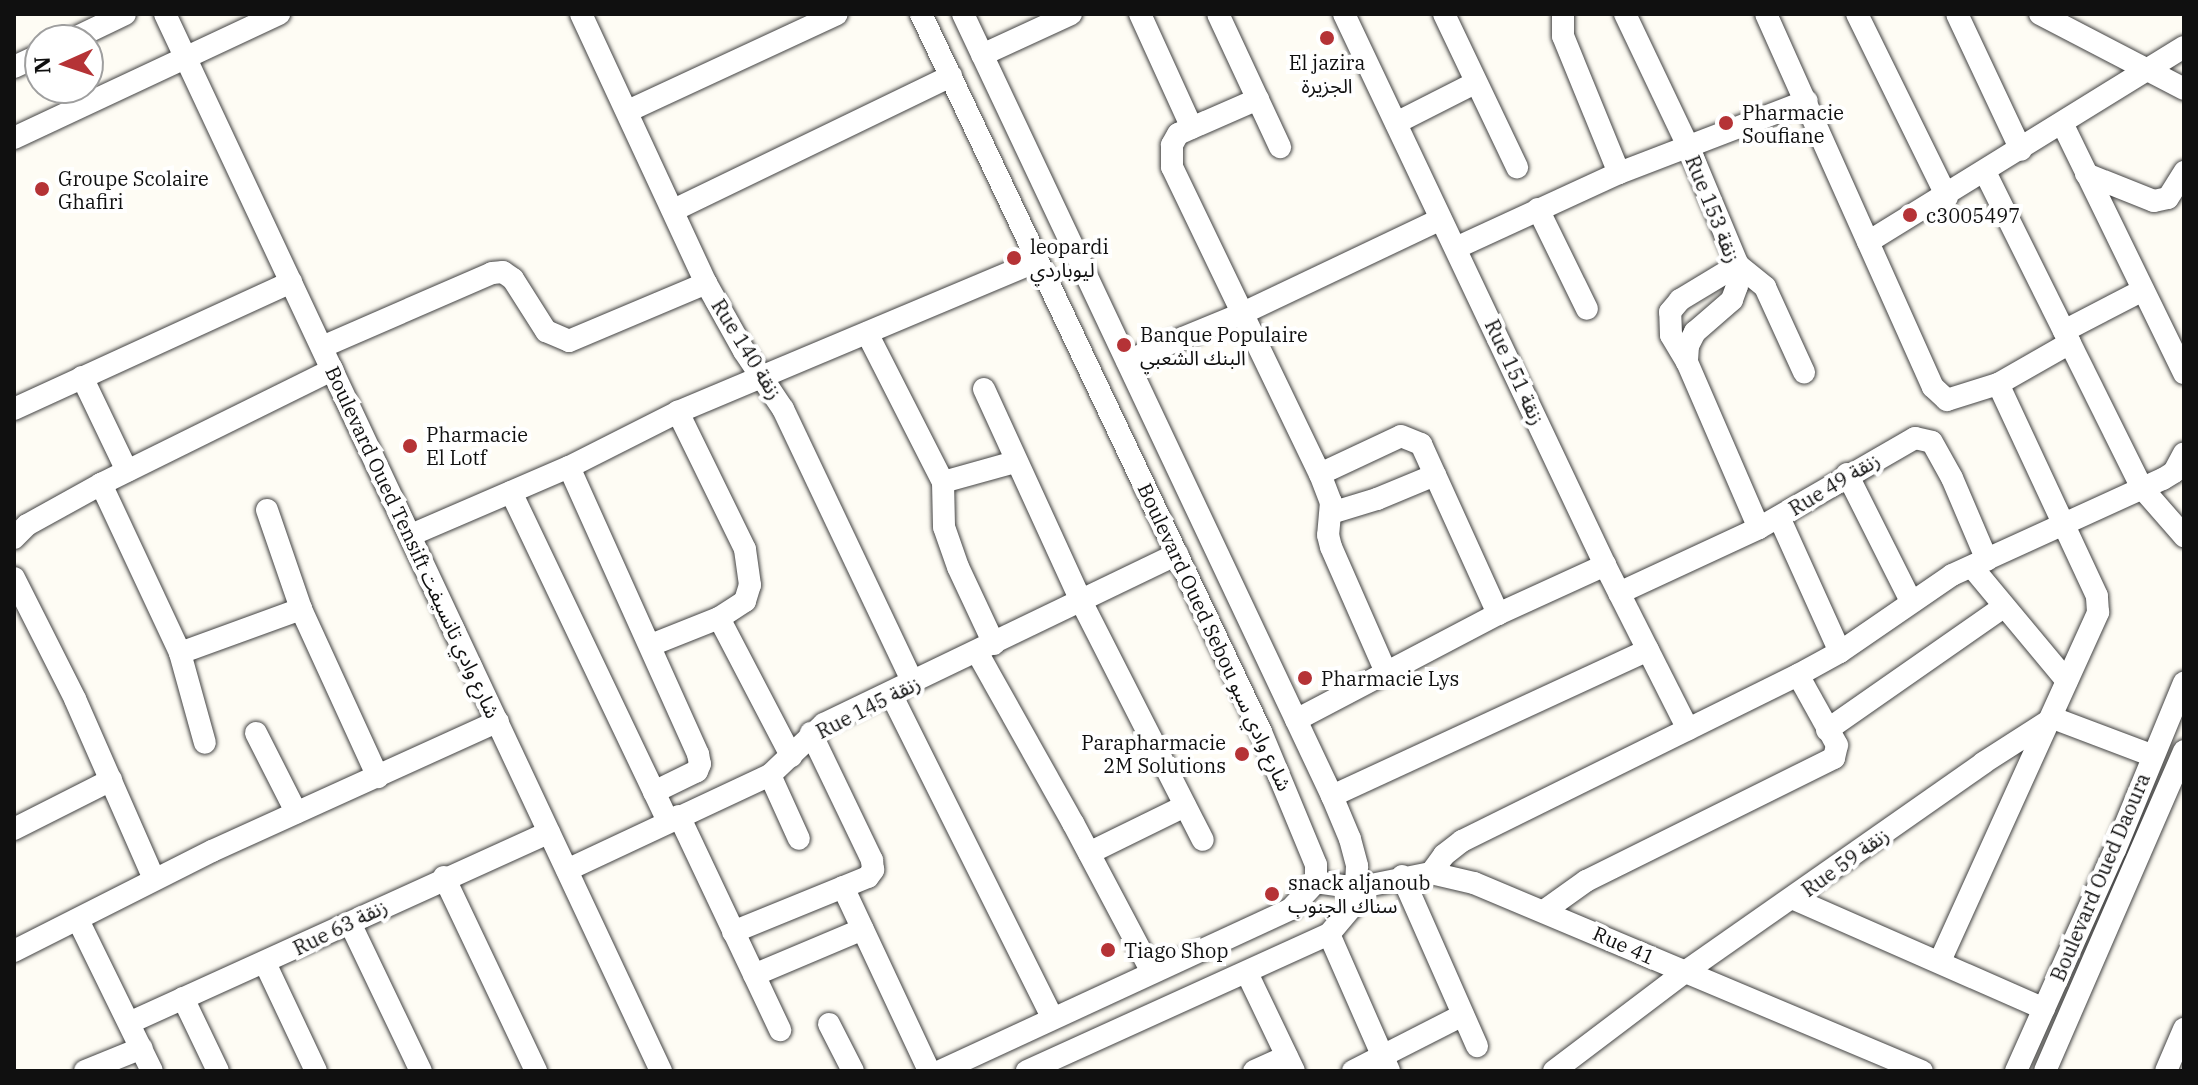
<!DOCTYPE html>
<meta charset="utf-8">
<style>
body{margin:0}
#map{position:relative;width:2198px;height:1085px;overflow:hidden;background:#fefcf4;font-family:"IBM Plex Serif","Noto Sans Arabic",serif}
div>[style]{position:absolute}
.roads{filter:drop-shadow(0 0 2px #434343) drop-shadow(0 0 2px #434343)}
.minor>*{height:22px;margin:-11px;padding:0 11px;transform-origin:11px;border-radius:11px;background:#fff}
.dots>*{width:22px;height:22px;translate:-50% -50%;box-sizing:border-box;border:4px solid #fff;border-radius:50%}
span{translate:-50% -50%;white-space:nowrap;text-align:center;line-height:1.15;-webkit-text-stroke:8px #fff;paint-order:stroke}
.poi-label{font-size:20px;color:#101010}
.left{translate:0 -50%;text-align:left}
.right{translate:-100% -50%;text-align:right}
.street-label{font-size:20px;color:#101010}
.frame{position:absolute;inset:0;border:16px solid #101010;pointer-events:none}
.north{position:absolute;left:24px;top:24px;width:80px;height:80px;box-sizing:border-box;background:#fff;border:2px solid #9f9f9f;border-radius:50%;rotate:267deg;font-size:22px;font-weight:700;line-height:32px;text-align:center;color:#101010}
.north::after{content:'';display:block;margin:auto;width:28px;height:36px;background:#b53336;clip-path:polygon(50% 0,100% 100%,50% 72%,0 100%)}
</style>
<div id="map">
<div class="roads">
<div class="minor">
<div style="left:165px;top:14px;width:1168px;rotate:64.86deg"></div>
<div style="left:581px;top:14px;width:297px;rotate:65.1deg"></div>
<div style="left:706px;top:283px;width:78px;rotate:60.8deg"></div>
<div style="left:744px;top:351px;width:70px;rotate:56.1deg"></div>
<div style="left:783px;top:409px;width:303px;rotate:64.6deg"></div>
<div style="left:921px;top:14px;width:794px;rotate:64.66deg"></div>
<div style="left:1261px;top:732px;width:144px;rotate:67.5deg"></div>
<div style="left:1316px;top:865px;width:17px;rotate:90deg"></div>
<div style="left:1316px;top:882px;width:37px;rotate:133deg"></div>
<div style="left:1291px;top:909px;width:386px;rotate:155.2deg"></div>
<div style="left:963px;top:14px;width:865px;rotate:64.74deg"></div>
<div style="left:1332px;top:796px;width:47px;rotate:67.3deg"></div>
<div style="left:1350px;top:839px;width:28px;rotate:75deg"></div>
<div style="left:1357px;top:866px;width:22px;rotate:93deg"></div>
<div style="left:1356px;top:888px;width:21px;rotate:104deg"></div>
<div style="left:1351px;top:908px;width:34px;rotate:130deg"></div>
<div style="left:1329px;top:934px;width:332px;rotate:155.6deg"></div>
<div style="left:1140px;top:14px;width:125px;rotate:65.5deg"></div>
<div style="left:1218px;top:14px;width:147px;rotate:65deg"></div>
<div style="left:1344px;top:14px;width:610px;rotate:64.65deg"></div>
<div style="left:1605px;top:565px;width:184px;rotate:63.2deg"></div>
<div style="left:1444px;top:14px;width:170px;rotate:64.5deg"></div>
<div style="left:1563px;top:14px;width:22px;rotate:90deg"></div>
<div style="left:1563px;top:36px;width:148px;rotate:67.8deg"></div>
<div style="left:1625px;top:14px;width:148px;rotate:64.5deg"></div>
<div style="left:1689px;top:148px;width:127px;rotate:67.3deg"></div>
<div style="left:1738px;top:265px;width:21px;rotate:93deg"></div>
<div style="left:1737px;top:286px;width:15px;rotate:110deg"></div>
<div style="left:1732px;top:300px;width:49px;rotate:139.1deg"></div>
<div style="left:1695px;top:332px;width:16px;rotate:117deg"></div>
<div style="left:1688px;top:346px;width:16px;rotate:94deg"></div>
<div style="left:1687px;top:362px;width:181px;rotate:66.6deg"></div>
<div style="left:1766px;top:14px;width:409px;rotate:65.9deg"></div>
<div style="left:1933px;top:387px;width:19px;rotate:43deg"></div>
<div style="left:1947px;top:400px;width:53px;rotate:-17.4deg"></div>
<div style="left:1857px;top:14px;width:204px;rotate:63.8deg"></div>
<div style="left:1957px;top:14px;width:150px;rotate:64.8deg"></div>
<div style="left:2040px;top:14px;width:162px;rotate:27.5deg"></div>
<div style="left:71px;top:40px;width:60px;rotate:-25.7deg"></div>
<div style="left:982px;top:55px;width:98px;rotate:-24.7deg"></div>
<div style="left:14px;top:67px;width:29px;rotate:-25deg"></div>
<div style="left:1258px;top:99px;width:87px;rotate:156.4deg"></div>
<div style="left:1178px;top:134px;width:13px;rotate:119deg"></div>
<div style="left:1172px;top:145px;width:22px;rotate:90deg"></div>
<div style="left:1172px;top:167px;width:341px;rotate:64.3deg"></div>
<div style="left:1320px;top:474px;width:30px;rotate:69deg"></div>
<div style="left:1331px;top:502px;width:33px;rotate:95deg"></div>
<div style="left:1328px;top:535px;width:12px;rotate:76deg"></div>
<div style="left:1331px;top:547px;width:137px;rotate:66.3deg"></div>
<div style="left:628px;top:111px;width:230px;rotate:-24.9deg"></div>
<div style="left:1396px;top:123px;width:89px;rotate:-26.9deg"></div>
<div style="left:2063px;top:125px;width:276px;rotate:64deg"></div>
<div style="left:14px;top:138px;width:293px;rotate:-25.1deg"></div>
<div style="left:1985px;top:172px;width:353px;rotate:63.6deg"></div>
<div style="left:2142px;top:488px;width:64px;rotate:48.8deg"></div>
<div style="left:2086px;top:174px;width:73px;rotate:21.7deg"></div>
<div style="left:2154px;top:201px;width:14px;rotate:-12deg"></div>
<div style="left:2168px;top:198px;width:31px;rotate:-58deg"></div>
<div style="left:1538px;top:209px;width:111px;rotate:63.9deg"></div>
<div style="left:674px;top:210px;width:308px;rotate:-25.8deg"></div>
<div style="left:1868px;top:242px;width:371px;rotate:-31.7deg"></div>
<div style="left:1456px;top:248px;width:179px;rotate:-24.7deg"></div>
<div style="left:1619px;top:173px;width:201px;rotate:-21deg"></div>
<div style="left:1738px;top:265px;width:35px;rotate:39deg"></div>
<div style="left:1765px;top:287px;width:94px;rotate:65.4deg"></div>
<div style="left:2064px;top:331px;width:89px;rotate:-27.4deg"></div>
<div style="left:867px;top:333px;width:167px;rotate:63deg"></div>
<div style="left:322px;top:347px;width:185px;rotate:-23.5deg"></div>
<div style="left:492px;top:273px;width:11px;rotate:-5deg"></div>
<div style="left:503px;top:272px;width:12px;rotate:35deg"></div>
<div style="left:513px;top:279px;width:62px;rotate:57.6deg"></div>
<div style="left:546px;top:331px;width:25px;rotate:23deg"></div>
<div style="left:569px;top:341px;width:149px;rotate:-22.9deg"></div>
<div style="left:1127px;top:361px;width:123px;rotate:-22.4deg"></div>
<div style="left:1241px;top:314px;width:221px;rotate:-25.4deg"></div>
<div style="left:1687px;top:362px;width:31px;rotate:-121deg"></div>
<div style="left:1671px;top:335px;width:23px;rotate:-92deg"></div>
<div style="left:1670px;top:312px;width:16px;rotate:-50deg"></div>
<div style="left:1680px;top:300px;width:68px;rotate:-31.1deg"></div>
<div style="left:82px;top:377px;width:104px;rotate:64.4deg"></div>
<div style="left:984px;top:389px;width:233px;rotate:65.4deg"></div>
<div style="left:1081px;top:601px;width:268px;rotate:63deg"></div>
<div style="left:14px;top:409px;width:305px;rotate:-24.6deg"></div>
<div style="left:569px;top:467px;width:315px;rotate:65.8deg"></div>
<div style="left:698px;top:754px;width:10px;rotate:79deg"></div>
<div style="left:700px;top:764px;width:8px;rotate:113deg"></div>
<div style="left:697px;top:771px;width:48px;rotate:154deg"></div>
<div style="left:1320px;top:474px;width:89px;rotate:-25.1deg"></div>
<div style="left:1401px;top:436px;width:22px;rotate:22deg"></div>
<div style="left:1421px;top:444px;width:187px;rotate:65.6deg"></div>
<div style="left:1847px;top:474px;width:142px;rotate:63.3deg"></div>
<div style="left:943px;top:482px;width:45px;rotate:88.7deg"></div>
<div style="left:944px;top:527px;width:42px;rotate:70.7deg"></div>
<div style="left:958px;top:567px;width:85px;rotate:64.9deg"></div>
<div style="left:943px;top:482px;width:75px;rotate:-15.5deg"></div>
<div style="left:101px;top:484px;width:187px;rotate:64.9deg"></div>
<div style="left:180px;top:653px;width:93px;rotate:74.5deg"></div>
<div style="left:511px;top:492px;width:365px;rotate:64.5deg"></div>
<div style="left:267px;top:510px;width:105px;rotate:71deg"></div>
<div style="left:301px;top:609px;width:185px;rotate:65.4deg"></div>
<div style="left:1331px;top:513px;width:48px;rotate:-16.9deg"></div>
<div style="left:1377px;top:499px;width:63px;rotate:-22.5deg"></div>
<div style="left:1779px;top:517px;width:148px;rotate:65.7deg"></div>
<div style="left:411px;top:535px;width:172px;rotate:-23.3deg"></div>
<div style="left:569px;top:467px;width:122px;rotate:-26.8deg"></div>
<div style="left:678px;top:412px;width:390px;rotate:-22.8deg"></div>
<div style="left:14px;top:538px;width:18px;rotate:-45deg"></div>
<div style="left:27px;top:525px;width:85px;rotate:-29deg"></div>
<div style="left:101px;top:484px;width:258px;rotate:-26.3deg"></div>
<div style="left:1972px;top:567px;width:148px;rotate:50.2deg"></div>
<div style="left:14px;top:578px;width:136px;rotate:63.2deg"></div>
<div style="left:75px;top:699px;width:197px;rotate:66.3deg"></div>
<div style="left:1619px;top:593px;width:154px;rotate:-24.9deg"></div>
<div style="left:1759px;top:528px;width:180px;rotate:-30deg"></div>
<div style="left:1915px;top:438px;width:17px;rotate:13deg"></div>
<div style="left:1932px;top:442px;width:41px;rotate:60.9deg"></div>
<div style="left:1952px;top:478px;width:89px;rotate:66.9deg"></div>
<div style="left:719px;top:618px;width:156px;rotate:62.4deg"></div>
<div style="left:651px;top:645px;width:73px;rotate:-21.7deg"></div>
<div style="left:719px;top:618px;width:31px;rotate:-33deg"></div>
<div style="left:745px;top:601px;width:17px;rotate:-73deg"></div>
<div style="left:750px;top:585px;width:36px;rotate:-98deg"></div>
<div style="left:745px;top:549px;width:153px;rotate:-116.1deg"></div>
<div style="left:977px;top:652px;width:196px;rotate:60.7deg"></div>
<div style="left:1073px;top:823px;width:169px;rotate:62.1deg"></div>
<div style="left:180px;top:653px;width:129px;rotate:-20deg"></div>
<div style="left:891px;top:694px;width:361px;rotate:63.5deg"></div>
<div style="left:1296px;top:720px;width:228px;rotate:-27.7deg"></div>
<div style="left:1498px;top:614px;width:118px;rotate:-24.6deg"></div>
<div style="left:1827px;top:730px;width:215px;rotate:-34.9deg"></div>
<div style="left:256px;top:733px;width:89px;rotate:63.1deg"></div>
<div style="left:770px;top:775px;width:70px;rotate:65.6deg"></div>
<div style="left:1332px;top:796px;width:348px;rotate:-24.8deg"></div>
<div style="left:679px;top:816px;width:237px;rotate:64.7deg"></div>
<div style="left:14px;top:829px;width:109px;rotate:-26.8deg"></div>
<div style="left:1089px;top:853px;width:107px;rotate:-26.1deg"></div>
<div style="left:567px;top:870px;width:224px;rotate:-25.1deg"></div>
<div style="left:770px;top:775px;width:74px;rotate:-43.4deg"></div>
<div style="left:824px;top:724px;width:392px;rotate:-25.7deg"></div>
<div style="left:1431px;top:873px;width:22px;rotate:-54deg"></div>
<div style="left:1444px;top:855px;width:23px;rotate:-38deg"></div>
<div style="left:1462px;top:841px;width:375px;rotate:-26.3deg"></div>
<div style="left:1798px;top:675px;width:48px;rotate:-28.7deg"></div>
<div style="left:1840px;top:652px;width:136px;rotate:-34.5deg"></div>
<div style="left:1952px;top:575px;width:232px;rotate:-24.5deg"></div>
<div style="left:2163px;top:479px;width:13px;rotate:-32deg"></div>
<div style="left:2174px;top:472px;width:21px;rotate:-62deg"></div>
<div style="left:1402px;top:876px;width:186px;rotate:66.2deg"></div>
<div style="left:444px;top:877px;width:215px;rotate:64.6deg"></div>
<div style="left:1316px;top:882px;width:40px;rotate:8.5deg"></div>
<div style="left:1356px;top:888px;width:76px;rotate:-11.3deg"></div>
<div style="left:1431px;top:873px;width:44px;rotate:13.1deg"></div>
<div style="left:1474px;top:883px;width:486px;rotate:22.8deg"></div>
<div style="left:843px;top:887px;width:203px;rotate:64.9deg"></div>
<div style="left:1794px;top:899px;width:273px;rotate:23.7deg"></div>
<div style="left:1544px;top:911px;width:52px;rotate:-35.5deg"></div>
<div style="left:1586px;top:881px;width:277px;rotate:-26.4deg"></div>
<div style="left:1834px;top:758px;width:13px;rotate:-77deg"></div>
<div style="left:1837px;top:745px;width:80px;rotate:-119.1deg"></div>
<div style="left:78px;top:920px;width:168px;rotate:63.9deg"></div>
<div style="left:350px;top:923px;width:164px;rotate:64.4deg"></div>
<div style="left:733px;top:932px;width:146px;rotate:-22.2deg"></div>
<div style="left:868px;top:877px;width:9px;rotate:-54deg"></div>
<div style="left:873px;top:870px;width:10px;rotate:-96deg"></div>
<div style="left:872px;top:860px;width:141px;rotate:-115.7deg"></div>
<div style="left:1329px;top:934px;width:150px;rotate:66.3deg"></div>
<div style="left:14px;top:951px;width:222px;rotate:-26.8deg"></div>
<div style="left:212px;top:851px;width:314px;rotate:-24.4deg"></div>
<div style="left:1940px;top:961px;width:383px;rotate:-65.6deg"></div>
<div style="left:2098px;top:612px;width:16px;rotate:-94deg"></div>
<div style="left:2097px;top:596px;width:234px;rotate:-115deg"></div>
<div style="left:1998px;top:384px;width:83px;rotate:-29.7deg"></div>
<div style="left:265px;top:963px;width:119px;rotate:64.7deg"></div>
<div style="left:1247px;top:973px;width:109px;rotate:64.4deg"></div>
<div style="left:754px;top:975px;width:118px;rotate:-22.9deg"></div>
<div style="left:183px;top:998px;width:81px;rotate:64.4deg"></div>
<div style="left:131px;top:1022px;width:459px;rotate:-24.4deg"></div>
<div style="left:829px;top:1024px;width:53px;rotate:62.9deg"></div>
<div style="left:85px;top:1071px;width:61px;rotate:-22deg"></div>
<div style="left:1254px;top:1071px;width:36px;rotate:-24deg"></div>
<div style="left:1353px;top:1071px;width:123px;rotate:-27deg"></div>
<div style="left:1554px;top:1071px;width:164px;rotate:-37.1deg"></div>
<div style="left:1685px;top:972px;width:364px;rotate:-35deg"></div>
<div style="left:1983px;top:763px;width:83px;rotate:-32.7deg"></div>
<div style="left:2053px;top:718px;width:105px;rotate:20.7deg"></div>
<div style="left:2016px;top:1071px;width:242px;rotate:-65.9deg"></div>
<div style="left:2115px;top:850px;width:181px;rotate:-67.6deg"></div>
<div style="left:2045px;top:1071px;width:349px;rotate:-66.5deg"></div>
<div style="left:2166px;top:1071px;width:46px;rotate:-66.8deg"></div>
</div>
</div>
<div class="dots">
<div style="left:1327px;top:38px;background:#b53336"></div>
<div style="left:1726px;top:123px;background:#b53336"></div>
<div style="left:42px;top:189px;background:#b53336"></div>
<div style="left:1910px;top:215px;background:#b53336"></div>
<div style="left:1014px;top:258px;background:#b53336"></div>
<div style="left:1124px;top:345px;background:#b53336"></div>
<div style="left:410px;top:446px;background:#b53336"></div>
<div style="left:1305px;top:678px;background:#b53336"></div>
<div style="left:1242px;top:754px;background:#b53336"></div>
<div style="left:1272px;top:894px;background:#b53336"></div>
<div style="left:1108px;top:950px;background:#b53336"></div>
</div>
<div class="poi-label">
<span style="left:1327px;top:74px">El jazira<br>الجزيرة</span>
<span class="left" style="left:1742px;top:124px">Pharmacie<br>Soufiane</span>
<span class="left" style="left:58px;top:190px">Groupe Scolaire<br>Ghafiri</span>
<span class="left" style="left:1926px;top:215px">c3005497</span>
<span class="left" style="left:1030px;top:258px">leopardi<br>ليوباردي</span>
<span class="left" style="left:1140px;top:346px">Banque Populaire<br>البنك الشعبي</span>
<span class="left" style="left:426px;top:446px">Pharmacie<br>El Lotf</span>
<span class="left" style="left:1321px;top:678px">Pharmacie Lys</span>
<span class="right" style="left:1226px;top:754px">Parapharmacie<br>2M Solutions</span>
<span class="left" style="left:1288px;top:894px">snack aljanoub<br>سناك الجنوب</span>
<span class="left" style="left:1124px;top:950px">Tiago Shop</span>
</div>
<div class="street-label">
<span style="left:1713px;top:209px;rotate:68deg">Rue 153 زنقة</span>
<span style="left:747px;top:349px;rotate:58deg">Rue 140 زنقة</span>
<span style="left:1515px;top:372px;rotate:65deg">Rue 151 زنقة</span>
<span style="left:1834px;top:484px;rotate:-31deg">Rue 49 زنقة</span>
<span style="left:413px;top:542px;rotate:65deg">Boulevard Oued Tensift شارع وادي تانسيفت</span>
<span style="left:1215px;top:637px;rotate:65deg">Boulevard Oued Sebou شارع وادي سبو</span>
<span style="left:868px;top:707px;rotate:-27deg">Rue 145 زنقة</span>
<span style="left:1845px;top:862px;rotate:-36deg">Rue 59 زنقة</span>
<span style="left:2100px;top:877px;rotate:-67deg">Boulevard Oued Daoura</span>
<span style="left:340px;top:927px;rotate:-26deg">Rue 63 زنقة</span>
<span style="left:1624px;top:945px;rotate:24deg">Rue 41</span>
</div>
<div class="frame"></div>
<div class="north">N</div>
</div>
